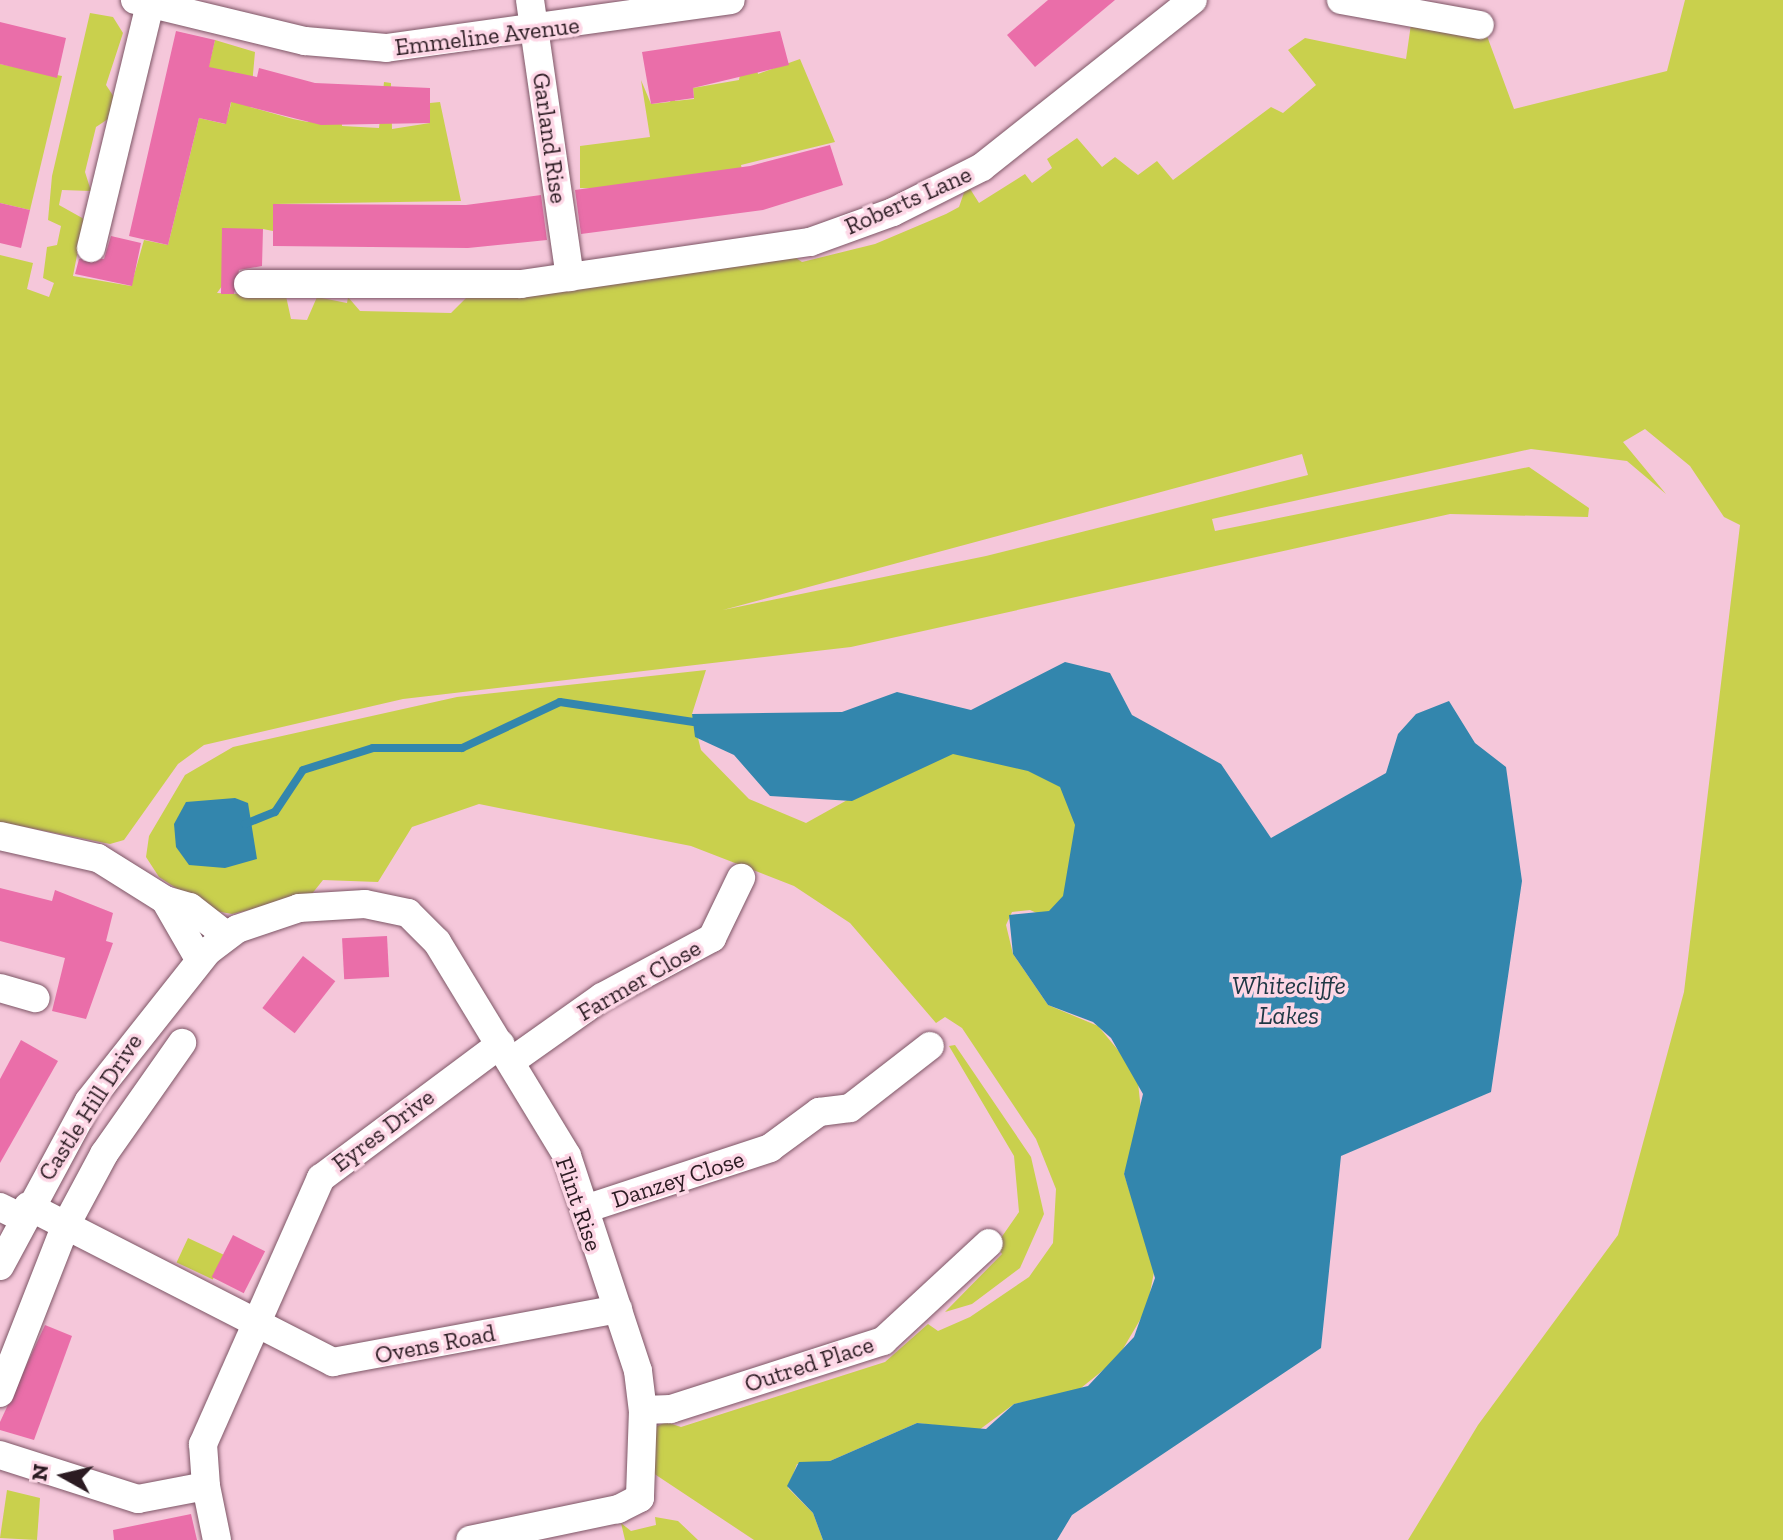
<!DOCTYPE html>
<style>
body{margin:0}
#map{position:relative;width:1783px;height:1540px;overflow:hidden;background:#f5c7da;font-family:"Zilla Slab",serif}
div>[style]{position:absolute}
.green>*{inset:0;background:#c9d04d;transform-origin:0 0}
.water>*{inset:0;background:#3386ad}
.stream>*{height:8px;margin:-4px;padding:0 4px;transform-origin:4px;border-radius:4px;background:#3386ad}
.building>*{inset:0;background:#ea6ea9;transform-origin:0 0}
.roads{filter:drop-shadow(0 0 2px #7d5666) drop-shadow(0 0 2px #7d5666)}
.minor>*{height:28px;margin:-14px;padding:0 14px;transform-origin:14px;border-radius:14px;background:#fff}
span{translate:-50% -50%;white-space:nowrap;text-align:center;line-height:1.15;-webkit-text-stroke:7px #fdd7e6;paint-order:stroke}
.street-label{font-size:24px;color:#2b1b22}
.water-label{font-size:26px;color:#1e3744;font-style:italic}
.north{position:absolute;left:24px;top:1436px;width:80px;height:80px;-webkit-text-stroke:6px #fdd7e6;paint-order:stroke;rotate:278deg;font-size:22px;font-weight:700;line-height:32px;text-align:center;color:#2b1b22}
.north::after{content:'';display:block;margin:auto;width:28px;height:36px;background:#2b1b22;clip-path:polygon(50% 0,100% 100%,50% 72%,0 100%)}
</style>
<div id="map">
<div class="green">
<div style="clip-path:polygon(evenodd,1685px 0,1783px 0,1783px 1540px,1408px 1540px,1478px 1425px,1618px 1235px,1684px 992px,1740px 525px,1724px 517px,1690px 466px,1645px 429px,1623px 442px,1666px 494px,1627px 461px,1531px 449px,1212px 519px,1215px 531px,1529px 467px,1589px 508px,1588px 517px,1450px 514px,851px 647px,403px 699px,204px 745px,178px 764px,124px 840px,110px 844px,0 822px,0 255px,33px 263px,27px 289px,49px 297px,54px 283px,43px 278px,47px 247px,57px 245px,61px 226px,48px 220px,52px 176px,90px 13px,113px 17px,123px 33px,106px 85px,114px 97px,108px 119px,96px 127px,85px 172px,91px 191px,62px 190px,59px 205px,84px 219px,73px 276px,131px 286px,144px 240px,168px 245px,199px 118px,225px 124px,229px 112px,238px 73px,208px 69px,215px 40px,255px 52px,250px 107px,293px 119px,308px 122px,343px 87px,342px 126px,379px 128px,384px 82px,391px 83px,392px 129px,430px 123px,430px 103px,440px 102px,461px 201px,273px 204px,273px 231px,263px 229px,217px 293px,286px 296px,291px 319px,307px 320px,317px 297px,347px 303px,348px 297px,360px 311px,451px 313px,466px 298px,515px 297px,790px 254px,802px 262px,875px 244px,946px 214px,959px 207px,967px 184px,979px 203px,1025px 174px,1032px 183px,1052px 168px,1047px 159px,1077px 138px,1102px 167px,1115px 157px,1138px 175px,1157px 161px,1173px 180px,1271px 107px,1283px 113px,1316px 85px,1288px 50px,1305px 38px,1406px 59px,1411px 24px,1487px 36px,1514px 109px,1667px 71px,1685px 0,1302px 454px,1308px 475px,986px 556px,723px 610px,1302px 454px)"></div>
<div style="clip-path:polygon(752px 52px,758px 74px,800px 59px,835px 142px,741px 165px,747px 193px,580px 188px,580px 146px,650px 137px,641px 80px,651px 104px,670px 102px,673px 92px,675px 101px,694px 99px,693px 88px,739px 80px,744px 54px)"></div>
<div style="clip-path:polygon(0 64px,62px 76px,30px 210px,0 203px)"></div>
<div style="clip-path:polygon(706px 670px,692px 714px,701px 750px,749px 799px,806px 823px,1068px 677px,1230px 999px,1030px 910px,1012px 912px,1006px 925px,1013px 954px,1048px 1005px,1098px 1026px,1137px 1073px,1142px 1120px,1124px 1174px,1155px 1267px,1147px 1308px,1117px 1359px,1076px 1392px,1014px 1404px,979px 1430px,917px 1423px,830px 1461px,797px 1464px,788px 1488px,813px 1513px,823px 1540px,754px 1540px,653px 1473px,653px 1428px,666px 1422px,681px 1427px,885px 1362px,928px 1324px,938px 1331px,970px 1317px,1029px 1277px,1053px 1243px,1056px 1189px,1036px 1139px,962px 1028px,945px 1017px,936px 1023px,850px 923px,794px 886px,691px 846px,479px 804px,412px 827px,378px 882px,323px 880px,311px 895px,232px 914px,210px 910px,159px 877px,146px 857px,149px 836px,185px 775px,233px 747px,457px 697px)"></div>
<div style="clip-path:polygon(955px 1045px,1031px 1157px,1044px 1214px,1020px 1268px,972px 1304px,945px 1312px,1002px 1254px,996px 1245px,1019px 1212px,1014px 1156px,949px 1046px)"></div>
<div style="left:188px;top:1238px;width:40px;height:27px;rotate:25deg"></div>
<div style="clip-path:polygon(7px 1490px,40px 1498px,37px 1540px,0 1538px)"></div>
<div style="clip-path:polygon(655px 1517px,678px 1521px,698px 1540px,625px 1540px,621px 1523px,631px 1531px,656px 1525px)"></div>
</div>
<div class="water">
<div style="clip-path:polygon(1065px 662px,1110px 673px,1132px 715px,1221px 764px,1271px 838px,1386px 773px,1398px 734px,1416px 714px,1449px 701px,1475px 743px,1506px 767px,1522px 881px,1491px 1092px,1341px 1156px,1321px 1348px,1072px 1515px,1057px 1540px,823px 1540px,813px 1513px,787px 1486px,799px 1462px,830px 1461px,917px 1423px,986px 1429px,1014px 1404px,1088px 1386px,1134px 1337px,1155px 1278px,1124px 1174px,1143px 1094px,1111px 1038px,1093px 1022px,1048px 1005px,1013px 954px,1009px 915px,1049px 911px,1063px 896px,1075px 825px,1060px 787px,1028px 771px,953px 754px,852px 801px,770px 796px,734px 755px,695px 737px,692px 714px,842px 712px,897px 692px,971px 710px)"></div>
<div style="clip-path:polygon(235px 798px,248px 803px,257px 859px,225px 868px,189px 865px,176px 847px,174px 824px,186px 802px)"></div>
</div>
<div class="stream">
<div style="left:245px;top:824px;width:32px;rotate:-22deg"></div>
<div style="left:275px;top:812px;width:50px;rotate:-56.3deg"></div>
<div style="left:303px;top:770px;width:73px;rotate:-17.4deg"></div>
<div style="left:373px;top:748px;width:89px"></div>
<div style="left:462px;top:748px;width:108px;rotate:-25.1deg"></div>
<div style="left:560px;top:702px;width:135px;rotate:8.5deg"></div>
</div>
<div class="building">
<div style="clip-path:polygon(1048px 0,1115px 0,1035px 67px,1007px 35px)"></div>
<div style="clip-path:polygon(0 22px,66px 38px,57px 78px,0 64px)"></div>
<div style="clip-path:polygon(176px 31px,215px 40px,209px 67px,257px 77px,259px 68px,315px 83px,430px 88px,430px 123px,321px 125px,231px 102px,226px 124px,199px 118px,168px 245px,129px 236px)"></div>
<div style="clip-path:polygon(780px 31px,789px 65px,693px 88px,694px 98px,651px 104px,642px 52px)"></div>
<div style="clip-path:polygon(830px 145px,843px 185px,763px 210px,581px 234px,575px 190px,750px 166px)"></div>
<div style="clip-path:polygon(541px 195px,547px 240px,468px 248px,273px 246px,273px 204px,466px 205px)"></div>
<div style="clip-path:polygon(0 203px,30px 210px,21px 248px,0 243px)"></div>
<div style="clip-path:polygon(222px 228px,263px 229px,262px 266px,239px 270px,234px 294px,221px 294px)"></div>
<div style="clip-path:polygon(111px 236px,141px 243px,132px 286px,75px 274px,79px 259px,104px 259px)"></div>
<div style="clip-path:polygon(0 888px,52px 901px,55px 890px,113px 913px,106px 941px,113px 943px,86px 1019px,52px 1011px,65px 958px,0 941px)"></div>
<div style="left:387px;top:936px;width:41px;height:45px;rotate:87deg"></div>
<div style="left:303px;top:956px;width:41px;height:66px;rotate:38deg"></div>
<div style="clip-path:polygon(21px 1040px,58px 1061px,0 1163px,0 1079px)"></div>
<div style="left:233px;top:1235px;width:36px;height:47px;rotate:27deg"></div>
<div style="clip-path:polygon(45px 1325px,72px 1336px,34px 1440px,0 1430px,0 1422px)"></div>
<div style="clip-path:polygon(191px 1514px,197px 1540px,114px 1540px,113px 1530px)"></div>
</div>
<div class="roads">
<div class="minor">
<div style="left:135px;top:0;width:175px;rotate:13.6deg"></div>
<div style="left:305px;top:41px;width:81px;rotate:4.9deg"></div>
<div style="left:386px;top:48px;width:348px;rotate:-7.9deg"></div>
<div style="left:530px;top:0;width:280px;rotate:81.8deg"></div>
<div style="left:1341px;top:0;width:141px;rotate:10.2deg"></div>
<div style="left:91px;top:248px;width:255px;rotate:-76.4deg"></div>
<div style="left:248px;top:284px;width:273px"></div>
<div style="left:521px;top:284px;width:292px;rotate:-8.3deg"></div>
<div style="left:810px;top:242px;width:88px;rotate:-19.9deg"></div>
<div style="left:893px;top:212px;width:100px;rotate:-26.8deg"></div>
<div style="left:982px;top:167px;width:269px;rotate:-38.4deg"></div>
<div style="left:0;top:836px;width:100px;rotate:12.7deg"></div>
<div style="left:98px;top:858px;width:79px;rotate:32.1deg"></div>
<div style="left:165px;top:900px;width:26px;rotate:16deg"></div>
<div style="left:190px;top:907px;width:46px;rotate:37.9deg"></div>
<div style="left:165px;top:900px;width:68px;rotate:60deg"></div>
<div style="left:0;top:988px;width:37px;rotate:16deg"></div>
<div style="left:513px;top:1060px;width:109px;rotate:-35.3deg"></div>
<div style="left:602px;top:997px;width:125px;rotate:-28.2deg"></div>
<div style="left:712px;top:938px;width:67px;rotate:-64.2deg"></div>
<div style="left:28px;top:1206px;width:343px;rotate:27.1deg"></div>
<div style="left:333px;top:1362px;width:290px;rotate:-10.5deg"></div>
<div style="left:0;top:1207px;width:25px;rotate:26deg"></div>
<div style="left:585px;top:1209px;width:195px;rotate:-18.2deg"></div>
<div style="left:770px;top:1148px;width:61px;rotate:-36.3deg"></div>
<div style="left:819px;top:1112px;width:31px;rotate:-7deg"></div>
<div style="left:850px;top:1108px;width:101px;rotate:-37.8deg"></div>
<div style="left:0;top:1266px;width:187px;rotate:-61.7deg"></div>
<div style="left:89px;top:1101px;width:191px;rotate:-51.6deg"></div>
<div style="left:208px;top:951px;width:36px;rotate:-37deg"></div>
<div style="left:237px;top:929px;width:65px;rotate:-18.7deg"></div>
<div style="left:299px;top:908px;width:66px;rotate:-3.5deg"></div>
<div style="left:365px;top:904px;width:44px;rotate:11.8deg"></div>
<div style="left:408px;top:913px;width:41px;rotate:45deg"></div>
<div style="left:437px;top:942px;width:250px;rotate:58.7deg"></div>
<div style="left:567px;top:1156px;width:226px;rotate:71.7deg"></div>
<div style="left:638px;top:1371px;width:39px;rotate:83deg"></div>
<div style="left:643px;top:1410px;width:88px;rotate:92deg"></div>
<div style="left:640px;top:1498px;width:25px;rotate:153deg"></div>
<div style="left:618px;top:1509px;width:151px;rotate:168.2deg"></div>
<div style="left:0;top:1393px;width:180px;rotate:-68.6deg"></div>
<div style="left:66px;top:1225px;width:81px;rotate:-61.8deg"></div>
<div style="left:104px;top:1154px;width:136px;rotate:-54.9deg"></div>
<div style="left:643px;top:1410px;width:28px;rotate:-2deg"></div>
<div style="left:671px;top:1409px;width:223px;rotate:-17.8deg"></div>
<div style="left:883px;top:1341px;width:144px;rotate:-42.8deg"></div>
<div style="left:0;top:1455px;width:145px;rotate:17.7deg"></div>
<div style="left:138px;top:1499px;width:69px;rotate:-10.8deg"></div>
<div style="left:206px;top:1486px;width:42px;rotate:-94.1deg"></div>
<div style="left:203px;top:1444px;width:291px;rotate:-66.1deg"></div>
<div style="left:321px;top:1178px;width:224px;rotate:-36.7deg"></div>
<div style="left:206px;top:1486px;width:55px;rotate:78.5deg"></div>
</div>
</div>
<div class="street-label">
<span style="left:487px;top:36px;rotate:-7deg">Emmeline Avenue</span>
<span style="left:550px;top:138px;rotate:82deg">Garland Rise</span>
<span style="left:908px;top:200px;rotate:-24deg">Roberts Lane</span>
<span style="left:639px;top:980px;rotate:-30deg">Farmer Close</span>
<span style="left:90px;top:1107px;rotate:-57deg">Castle Hill Drive</span>
<span style="left:383px;top:1130px;rotate:-37deg">Eyres Drive</span>
<span style="left:678px;top:1179px;rotate:-18deg">Danzey Close</span>
<span style="left:579px;top:1204px;rotate:71deg">Flint Rise</span>
<span style="left:435px;top:1344px;rotate:-11deg">Ovens Road</span>
<span style="left:809px;top:1364px;rotate:-18deg">Outred Place</span>
</div>
<div class="water-label">
<span style="left:1289px;top:1001px">Whitecliffe<br>Lakes</span>
</div>
<div class="north">N</div>
</div>
